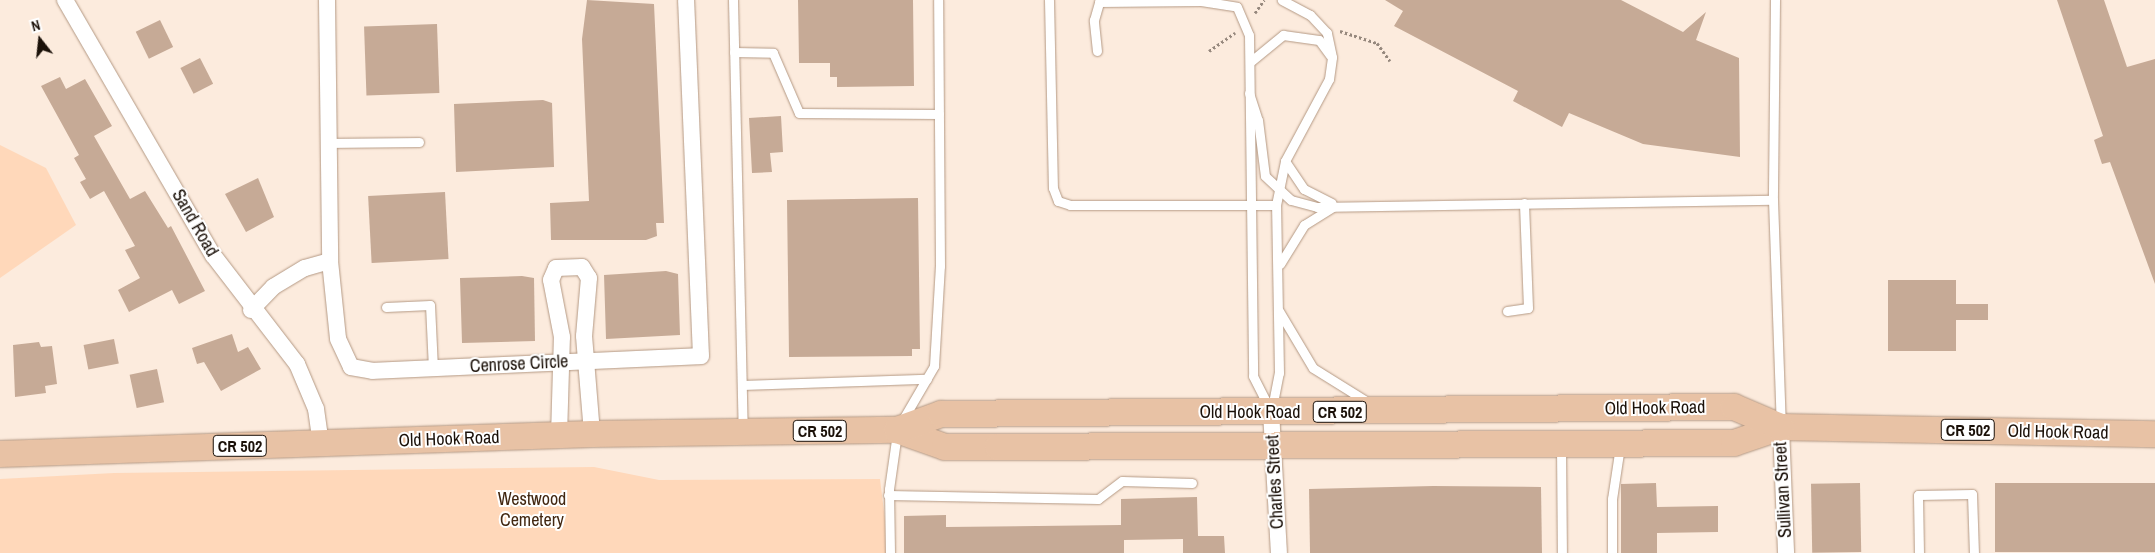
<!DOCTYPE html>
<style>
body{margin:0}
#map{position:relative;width:2155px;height:553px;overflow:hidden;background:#fcebdd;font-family:"Archivo Narrow",sans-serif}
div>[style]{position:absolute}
.green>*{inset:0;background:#ffd8ba}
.building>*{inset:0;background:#c6aa96;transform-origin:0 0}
.path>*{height:3px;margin-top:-1.5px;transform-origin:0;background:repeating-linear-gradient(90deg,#96887d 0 2.5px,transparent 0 5px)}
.roads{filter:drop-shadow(0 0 1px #b49984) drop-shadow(0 0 1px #b49984)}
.lane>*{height:9px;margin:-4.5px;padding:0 4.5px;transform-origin:4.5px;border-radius:4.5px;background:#fff}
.street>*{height:16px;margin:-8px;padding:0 8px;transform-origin:8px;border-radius:8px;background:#fff}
.primary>*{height:26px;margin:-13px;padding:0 13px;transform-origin:13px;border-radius:13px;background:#e8c2a5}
span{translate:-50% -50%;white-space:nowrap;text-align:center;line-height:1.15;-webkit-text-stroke:4px #fff;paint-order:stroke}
.shield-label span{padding:1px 4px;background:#fff;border:1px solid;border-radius:4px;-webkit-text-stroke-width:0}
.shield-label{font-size:16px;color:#1b1109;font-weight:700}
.street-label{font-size:18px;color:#1b1109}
.park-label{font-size:18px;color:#422711}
.north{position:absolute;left:15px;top:15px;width:50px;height:50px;-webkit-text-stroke:4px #fff;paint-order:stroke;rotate:344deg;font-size:14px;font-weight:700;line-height:20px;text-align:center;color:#1b1109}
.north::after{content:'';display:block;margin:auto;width:18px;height:22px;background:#1b1109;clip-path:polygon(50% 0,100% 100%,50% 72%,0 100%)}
</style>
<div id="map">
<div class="green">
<div style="clip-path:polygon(0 145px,46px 168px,76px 225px,0 278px)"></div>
<div style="clip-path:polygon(594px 467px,659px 480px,880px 479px,889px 553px,0 553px,0 479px,114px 473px)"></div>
</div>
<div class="building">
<div style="clip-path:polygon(587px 0,654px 4px,664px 223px,656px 223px,657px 236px,646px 240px,551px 240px,550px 203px,589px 201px,582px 39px)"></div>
<div style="clip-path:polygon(798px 0,913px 0,914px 86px,837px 87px,837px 77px,830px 77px,830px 63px,799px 63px)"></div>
<div style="clip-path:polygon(1385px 0,1621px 0,1683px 32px,1706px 12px,1696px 40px,1739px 58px,1740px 157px,1643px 144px,1569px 113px,1562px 127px,1513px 101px,1518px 91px,1394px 26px,1403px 11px)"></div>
<div style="clip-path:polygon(2057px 0,2104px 0,2127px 67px,2155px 59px,2155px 284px,2110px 162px,2102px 164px,2094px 140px,2103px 136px)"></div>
<div style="left:160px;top:20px;width:30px;height:27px;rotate:64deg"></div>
<div style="left:437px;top:24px;width:69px;height:73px;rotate:88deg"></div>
<div style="left:200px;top:58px;width:29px;height:22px;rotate:63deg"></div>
<div style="clip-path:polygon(60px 77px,66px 89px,85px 79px,112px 126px,94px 136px,130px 199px,145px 191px,168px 228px,171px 226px,205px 291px,179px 304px,172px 290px,129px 312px,118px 290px,140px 278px,125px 250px,135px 246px,104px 191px,90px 199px,80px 182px,86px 179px,74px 158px,79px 155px,41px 86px)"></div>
<div style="clip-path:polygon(543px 100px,552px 103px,554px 167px,456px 172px,454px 104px)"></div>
<div style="clip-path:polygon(781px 116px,783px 152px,770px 153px,772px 172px,752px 173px,749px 118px)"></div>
<div style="clip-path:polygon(258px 178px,274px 217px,246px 232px,225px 194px)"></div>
<div style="left:445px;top:192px;width:67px;height:77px;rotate:87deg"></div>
<div style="clip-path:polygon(918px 198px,920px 349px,912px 349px,912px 356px,789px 357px,787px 200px)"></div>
<div style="clip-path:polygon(666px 271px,678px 274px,680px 335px,606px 339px,604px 275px)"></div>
<div style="clip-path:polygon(522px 276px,534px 278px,535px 341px,462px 343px,460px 278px)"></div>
<div style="clip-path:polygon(1888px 280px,1956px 280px,1956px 304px,1988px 304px,1988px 320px,1956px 320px,1956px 351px,1888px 351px)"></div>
<div style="clip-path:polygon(232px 334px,238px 352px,248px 347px,261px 369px,221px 391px,204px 362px,197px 364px,192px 348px)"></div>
<div style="left:114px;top:339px;width:25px;height:31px;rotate:79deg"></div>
<div style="clip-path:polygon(39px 342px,41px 347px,52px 346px,57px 384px,45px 386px,46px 393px,15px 397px,13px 345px)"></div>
<div style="left:157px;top:369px;width:34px;height:28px;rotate:78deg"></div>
<div style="clip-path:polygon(1656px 483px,1657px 507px,1718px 506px,1718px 532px,1657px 533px,1657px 553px,1621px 553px,1621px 484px)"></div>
<div style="left:1860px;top:483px;width:69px;height:49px;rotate:89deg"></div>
<div style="left:2155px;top:483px;width:69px;height:160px;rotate:90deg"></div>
<div style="clip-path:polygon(1433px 486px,1541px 487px,1542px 553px,1310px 553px,1309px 489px)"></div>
<div style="clip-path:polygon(1197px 497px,1198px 536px,1224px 536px,1225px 553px,1183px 553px,1183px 539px,1124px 540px,1124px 553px,904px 553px,904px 516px,946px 515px,946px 527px,1121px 525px,1121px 499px)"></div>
</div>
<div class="path">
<div style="left:1255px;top:13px;width:16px;rotate:-55deg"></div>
<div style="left:1340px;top:31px;width:39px;rotate:18deg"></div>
<div style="left:1377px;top:43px;width:22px;rotate:54deg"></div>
<div style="left:1209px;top:51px;width:32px;rotate:-35deg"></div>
</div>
<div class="roads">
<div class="lane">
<div style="left:733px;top:0;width:429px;rotate:88.7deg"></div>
<div style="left:1049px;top:0;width:188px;rotate:88.8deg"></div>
<div style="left:1053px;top:188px;width:14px;rotate:69deg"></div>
<div style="left:1058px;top:201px;width:13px;rotate:18deg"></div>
<div style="left:1070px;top:205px;width:206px"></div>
<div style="left:1775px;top:0;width:200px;rotate:90.6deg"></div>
<div style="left:1773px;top:200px;width:224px;rotate:88deg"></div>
<div style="left:1099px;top:2px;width:102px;rotate:-0.6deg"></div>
<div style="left:1201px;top:1px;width:36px;rotate:9deg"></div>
<div style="left:1237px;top:7px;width:30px;rotate:67deg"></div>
<div style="left:1249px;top:35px;width:341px;rotate:89.3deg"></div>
<div style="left:1253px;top:376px;width:37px;rotate:63deg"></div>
<div style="left:1097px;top:51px;width:31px;rotate:-96deg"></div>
<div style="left:1094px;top:20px;width:19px;rotate:-74deg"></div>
<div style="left:734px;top:52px;width:39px;rotate:1deg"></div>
<div style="left:773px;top:53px;width:65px;rotate:66.6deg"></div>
<div style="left:799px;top:113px;width:140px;rotate:0.4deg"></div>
<div style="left:1250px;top:62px;width:43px;rotate:-39.3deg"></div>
<div style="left:1283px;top:35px;width:36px;rotate:8deg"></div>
<div style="left:1319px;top:40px;width:19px;rotate:54deg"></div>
<div style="left:1249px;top:93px;width:28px;rotate:72deg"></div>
<div style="left:1258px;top:120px;width:56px;rotate:82.9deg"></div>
<div style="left:1265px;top:176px;width:35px;rotate:43deg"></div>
<div style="left:1291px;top:200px;width:27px;rotate:15deg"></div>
<div style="left:1317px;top:207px;width:456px;rotate:-0.9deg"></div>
<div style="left:328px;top:143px;width:91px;rotate:-0.6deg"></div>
<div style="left:1285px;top:161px;width:34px;rotate:56deg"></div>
<div style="left:1304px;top:189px;width:31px;rotate:27deg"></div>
<div style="left:1280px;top:264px;width:46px;rotate:-58.4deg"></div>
<div style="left:1304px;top:225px;width:34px;rotate:-32deg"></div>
<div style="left:386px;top:307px;width:44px;rotate:-2.6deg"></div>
<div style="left:430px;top:305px;width:63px;rotate:87.3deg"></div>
<div style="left:1279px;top:311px;width:66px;rotate:59.2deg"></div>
<div style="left:1313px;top:368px;width:62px;rotate:31.9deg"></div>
<div style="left:1507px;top:311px;width:21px;rotate:-8deg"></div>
<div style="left:1528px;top:308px;width:105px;rotate:-92.2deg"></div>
<div style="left:742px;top:385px;width:185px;rotate:-1.9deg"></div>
<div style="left:1272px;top:408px;width:36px;rotate:-79deg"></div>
<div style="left:1279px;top:373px;width:168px;rotate:-91deg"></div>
<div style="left:1276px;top:205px;width:45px;rotate:-78.4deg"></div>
<div style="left:1285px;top:161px;width:93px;rotate:-61.8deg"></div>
<div style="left:1329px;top:79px;width:22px;rotate:-82deg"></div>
<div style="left:1332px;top:57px;width:25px;rotate:-102deg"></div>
<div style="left:1327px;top:33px;width:25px;rotate:-133deg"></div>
<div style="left:1310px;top:15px;width:32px;rotate:-152deg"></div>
<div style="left:902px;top:421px;width:64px;rotate:-59.8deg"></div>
<div style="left:934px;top:366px;width:100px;rotate:-86.6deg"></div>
<div style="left:940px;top:266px;width:266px;rotate:-90.4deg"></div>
<div style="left:1561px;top:446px;width:107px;rotate:89.5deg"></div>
<div style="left:888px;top:495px;width:210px;rotate:1.1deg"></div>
<div style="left:1098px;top:499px;width:30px;rotate:-37deg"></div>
<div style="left:1122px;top:481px;width:70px;rotate:1.6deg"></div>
<div style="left:890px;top:553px;width:64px;rotate:-90.9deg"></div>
<div style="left:889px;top:489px;width:57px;rotate:-81.9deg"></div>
<div style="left:1612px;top:553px;width:54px;rotate:-90deg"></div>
<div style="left:1612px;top:499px;width:54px;rotate:-81.4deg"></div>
<div style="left:1919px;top:553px;width:58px;rotate:-91deg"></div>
<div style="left:1918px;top:495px;width:54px;rotate:-1.1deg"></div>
<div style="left:1972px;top:494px;width:59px;rotate:88.1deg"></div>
</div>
<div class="street">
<div style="left:65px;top:0;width:295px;rotate:59.9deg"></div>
<div style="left:213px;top:255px;width:138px;rotate:52.4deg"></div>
<div style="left:297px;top:364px;width:49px;rotate:67.1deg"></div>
<div style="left:316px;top:409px;width:34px;rotate:82deg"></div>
<div style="left:327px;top:0;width:261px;rotate:89.3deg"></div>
<div style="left:330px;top:261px;width:78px;rotate:84.1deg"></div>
<div style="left:338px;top:339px;width:31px;rotate:65deg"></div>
<div style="left:351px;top:367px;width:22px;rotate:10deg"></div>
<div style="left:373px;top:371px;width:328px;rotate:-2.6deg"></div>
<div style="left:701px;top:356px;width:356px;rotate:-92.4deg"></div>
<div style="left:251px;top:310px;width:32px;rotate:-46deg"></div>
<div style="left:273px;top:287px;width:37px;rotate:-31deg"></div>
<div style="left:305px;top:268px;width:26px;rotate:-16deg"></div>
<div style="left:1271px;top:411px;width:142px;rotate:86.8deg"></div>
<div style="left:1781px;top:427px;width:126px;rotate:87.7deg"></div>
<div style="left:559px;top:436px;width:99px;rotate:-88.3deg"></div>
<div style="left:562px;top:337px;width:58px;rotate:-100.9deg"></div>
<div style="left:551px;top:280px;width:13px;rotate:-67deg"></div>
<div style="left:556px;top:268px;width:26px;rotate:-2deg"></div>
<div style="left:582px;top:267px;width:13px;rotate:58deg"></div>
<div style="left:589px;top:278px;width:58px;rotate:94.9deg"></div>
<div style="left:584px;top:336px;width:98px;rotate:85.3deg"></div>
</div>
<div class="primary">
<div style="left:897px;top:430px;width:51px;rotate:19.5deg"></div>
<div style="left:945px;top:447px;width:53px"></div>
<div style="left:998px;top:447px;width:736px;rotate:-0.31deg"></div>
<div style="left:1734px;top:443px;width:50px;rotate:-18.8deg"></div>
<div style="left:1781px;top:427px;width:374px;rotate:1.1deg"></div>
<div style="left:0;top:454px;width:592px;rotate:-1.93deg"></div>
<div style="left:592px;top:434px;width:305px;rotate:-0.8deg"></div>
<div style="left:897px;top:430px;width:47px;rotate:-20deg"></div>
<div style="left:941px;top:414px;width:793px;rotate:-0.51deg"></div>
<div style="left:1734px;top:407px;width:51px;rotate:23.1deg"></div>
</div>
</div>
<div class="shield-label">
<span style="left:1340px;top:412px">CR 502</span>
<span style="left:1968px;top:430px">CR 502</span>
<span style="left:820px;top:431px">CR 502</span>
<span style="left:240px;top:446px">CR 502</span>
</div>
<div class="street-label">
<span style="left:195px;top:223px;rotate:60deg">Sand Road</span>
<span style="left:519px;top:364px;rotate:-3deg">Cenrose Circle</span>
<span style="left:1655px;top:408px;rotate:-1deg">Old Hook Road</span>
<span style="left:1250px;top:412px">Old Hook Road</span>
<span style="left:2058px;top:432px;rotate:1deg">Old Hook Road</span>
<span style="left:449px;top:439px;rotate:-2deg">Old Hook Road</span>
<span style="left:1275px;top:482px;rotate:-93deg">Charles Street</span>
<span style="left:1783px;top:490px;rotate:-93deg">Sullivan Street</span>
</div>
<div class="park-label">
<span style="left:532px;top:510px">Westwood<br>Cemetery</span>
</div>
<div class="north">N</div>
</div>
